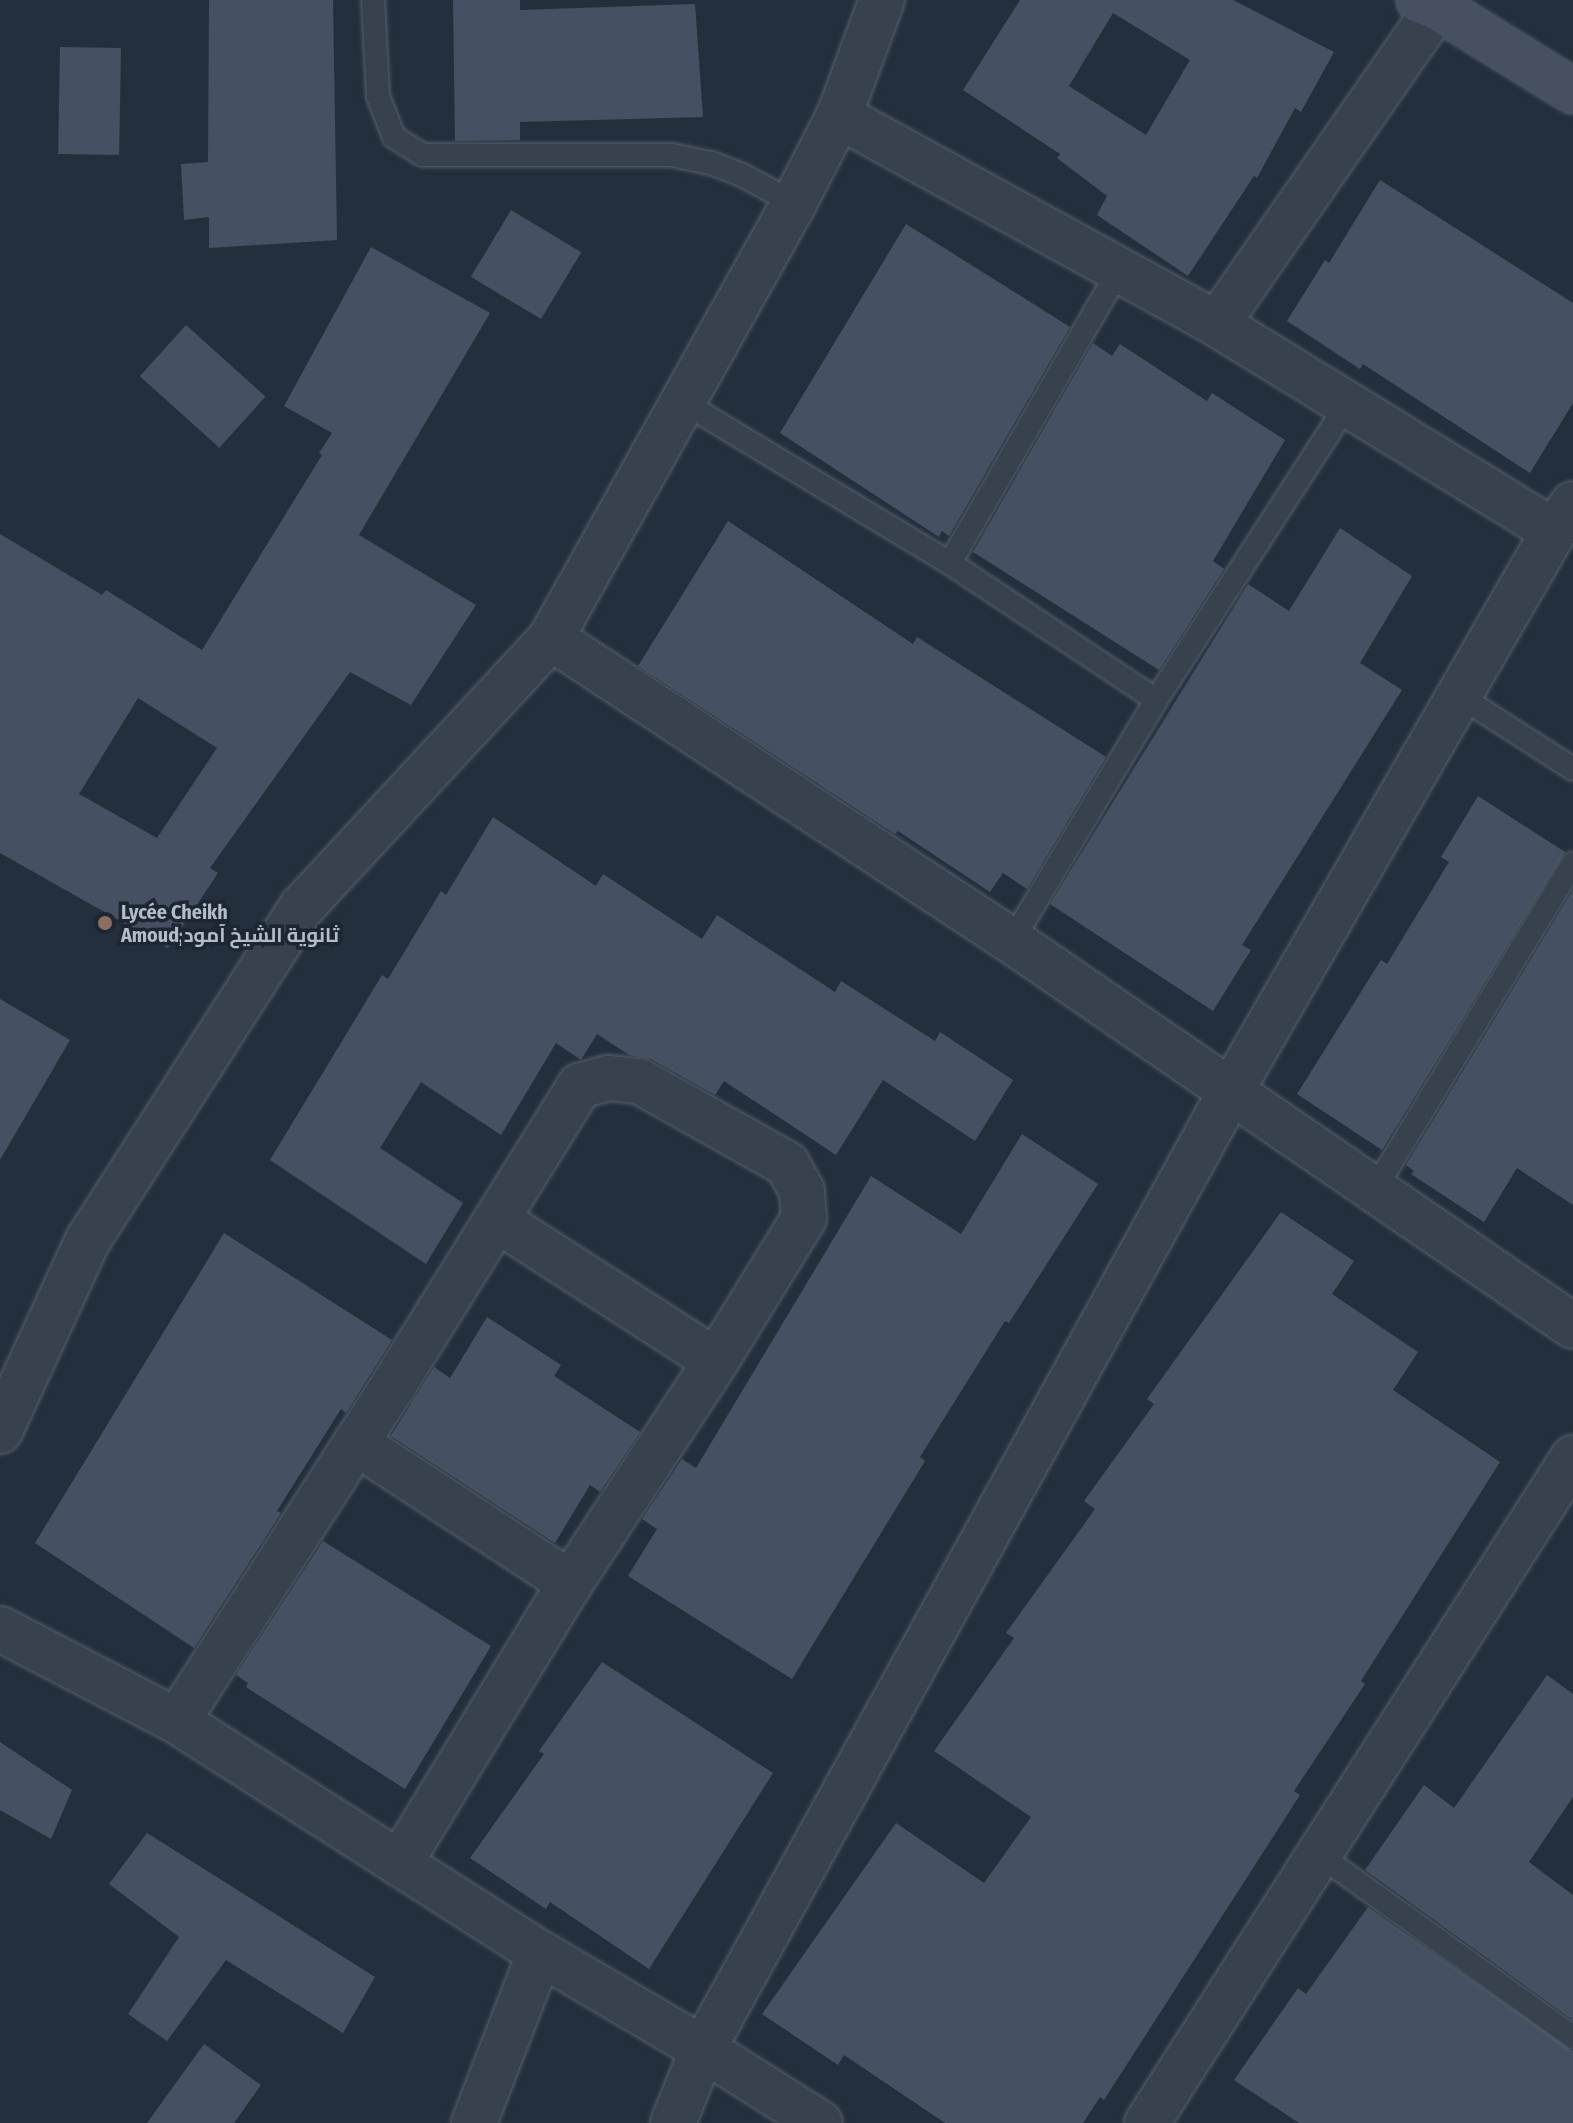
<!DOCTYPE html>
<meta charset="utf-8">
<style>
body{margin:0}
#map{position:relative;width:1573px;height:2123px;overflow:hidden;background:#242f3e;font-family:"Fira Sans Condensed",Cairo,sans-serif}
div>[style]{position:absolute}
.building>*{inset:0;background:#455162;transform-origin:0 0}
.roads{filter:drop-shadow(0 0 2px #565f6c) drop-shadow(0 0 2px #565f6c)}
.service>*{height:22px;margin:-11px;padding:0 11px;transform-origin:11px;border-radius:11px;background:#38414e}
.minor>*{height:44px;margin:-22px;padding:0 22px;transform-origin:22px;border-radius:22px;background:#38414e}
.tertiary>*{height:44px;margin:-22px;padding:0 22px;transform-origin:22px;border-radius:22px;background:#38414e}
.secondary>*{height:44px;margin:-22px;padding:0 22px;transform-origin:22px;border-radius:22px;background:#465061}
.dots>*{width:22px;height:22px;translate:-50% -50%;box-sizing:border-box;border:4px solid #1d2633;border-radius:50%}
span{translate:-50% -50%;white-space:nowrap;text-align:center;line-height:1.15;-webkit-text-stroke:7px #1d2633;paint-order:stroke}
.poi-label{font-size:20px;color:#b4bcc9;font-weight:700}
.left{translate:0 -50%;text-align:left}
</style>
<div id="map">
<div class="building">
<div style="clip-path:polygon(209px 0,333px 0,337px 240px,209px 248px,209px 217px,184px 220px,181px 164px,208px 162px)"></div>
<div style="clip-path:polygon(453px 0,520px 0,520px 10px,695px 4px,703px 117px,520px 122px,520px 140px,455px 141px)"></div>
<div style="clip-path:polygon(evenodd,1020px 0,1233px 0,1334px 52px,1301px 112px,1295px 108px,1257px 178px,1254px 176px,1188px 276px,1097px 215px,1107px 196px,1057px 158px,1060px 154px,963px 90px,1020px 0,1113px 13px,1190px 60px,1146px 135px,1069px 86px,1113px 13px)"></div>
<div style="left:60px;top:47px;width:61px;height:107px;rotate:1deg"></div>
<div style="clip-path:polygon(1380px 180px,1573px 303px,1573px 403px,1530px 473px,1363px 364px,1360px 369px,1287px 321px,1325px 260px,1329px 263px)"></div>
<div style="left:511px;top:210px;width:82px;height:78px;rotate:31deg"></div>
<div style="clip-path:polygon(906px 224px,1070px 327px,949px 536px,942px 531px,939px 537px,780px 433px)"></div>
<div style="clip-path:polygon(evenodd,371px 247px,490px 313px,359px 535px,476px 605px,411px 705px,350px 672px,210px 868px,218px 873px,168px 948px,0 853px,0 534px,102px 595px,106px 590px,202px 650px,322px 455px,319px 453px,332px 433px,284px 406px,371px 247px,138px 698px,217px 748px,157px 838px,79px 794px,138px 698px)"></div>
<div style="left:186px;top:325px;width:107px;height:69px;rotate:42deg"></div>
<div style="clip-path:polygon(1093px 343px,1112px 356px,1120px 344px,1207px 401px,1212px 393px,1285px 440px,1213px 561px,1224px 569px,1159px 670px,973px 552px)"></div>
<div style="clip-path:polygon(728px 521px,913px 644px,917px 637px,1106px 757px,1027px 889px,1003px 873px,990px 892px,898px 831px,895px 834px,638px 666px)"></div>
<div style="clip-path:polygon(1340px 528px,1412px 576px,1360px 663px,1402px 690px,1242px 945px,1251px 950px,1213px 1011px,1050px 904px,1248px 584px,1289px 611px)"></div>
<div style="clip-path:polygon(1478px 796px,1565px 852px,1382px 1150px,1297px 1094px,1381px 960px,1387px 964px,1449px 862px,1441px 857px)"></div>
<div style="clip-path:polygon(493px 817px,596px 886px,603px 874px,702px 939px,717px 915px,835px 992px,841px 981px,935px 1041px,940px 1032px,1013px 1080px,975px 1141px,883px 1080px,836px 1155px,724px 1081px,715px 1095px,651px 1059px,629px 1055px,597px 1034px,581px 1060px,556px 1043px,501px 1135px,421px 1082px,380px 1148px,463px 1203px,426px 1264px,270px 1160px,382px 975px,388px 979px,441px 891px,446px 895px)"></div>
<div style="clip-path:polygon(1573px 890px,1573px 1205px,1517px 1168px,1484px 1222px,1411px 1174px,1414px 1171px,1406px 1165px)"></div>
<div style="clip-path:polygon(0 999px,70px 1040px,0 1160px)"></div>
<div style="clip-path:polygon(1022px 1134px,1098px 1184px,1009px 1323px,1005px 1321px,920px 1457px,925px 1461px,792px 1679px,628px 1576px,657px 1529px,642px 1519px,682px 1459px,696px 1468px,871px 1176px,961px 1234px)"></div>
<div style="clip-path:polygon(1281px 1212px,1354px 1261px,1332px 1294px,1418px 1352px,1393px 1390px,1500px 1462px,1361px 1681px,1365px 1684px,1294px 1791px,1300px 1795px,1104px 2100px,1100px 2097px,1083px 2123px,945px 2123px,844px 2055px,838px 2065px,762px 2014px,896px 1823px,984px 1883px,1031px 1817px,934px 1751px,1014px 1638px,1006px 1633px,1095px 1509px,1084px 1501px,1154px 1404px,1147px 1399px)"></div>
<div style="clip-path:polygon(224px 1233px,392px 1340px,346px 1413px,341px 1409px,277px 1511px,281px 1513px,194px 1648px,35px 1543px)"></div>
<div style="clip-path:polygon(487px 1317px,561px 1365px,554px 1376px,640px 1432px,600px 1492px,590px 1485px,555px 1543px,391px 1436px,434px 1367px,450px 1378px)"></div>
<div style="clip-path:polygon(323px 1541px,491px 1646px,405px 1789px,246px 1687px,248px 1683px,236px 1675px)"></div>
<div style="clip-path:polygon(602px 1662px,773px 1773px,649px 1969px,550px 1902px,546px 1909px,470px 1858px,544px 1754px,539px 1751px)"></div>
<div style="clip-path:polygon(1547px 1675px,1573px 1694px,1573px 1797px,1529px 1862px,1573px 1895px,1573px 2020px,1365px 1870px,1424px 1785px,1454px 1808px)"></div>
<div style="clip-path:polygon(0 1742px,72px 1790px,51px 1839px,0 1810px)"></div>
<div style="clip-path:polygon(147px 1833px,375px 1977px,343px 2033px,226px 1960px,167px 2041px,128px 2014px,179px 1937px,109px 1884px)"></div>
<div style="clip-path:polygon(1368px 1907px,1573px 2051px,1573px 2123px,1299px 2123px,1234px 2080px,1298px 1988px,1306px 1994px)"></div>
<div style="clip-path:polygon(204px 2044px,261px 2085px,234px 2123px,147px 2123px)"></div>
</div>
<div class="roads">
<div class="service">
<div style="left:373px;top:0;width:96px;rotate:87deg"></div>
<div style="left:378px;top:96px;width:44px;rotate:68.7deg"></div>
<div style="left:394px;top:137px;width:34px;rotate:32deg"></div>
<div style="left:423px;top:155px;width:249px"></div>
<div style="left:672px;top:155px;width:40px;rotate:12deg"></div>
<div style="left:711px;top:163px;width:33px;rotate:21deg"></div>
<div style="left:742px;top:175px;width:59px;rotate:28.3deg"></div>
<div style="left:681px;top:401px;width:314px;rotate:31.1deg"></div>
<div style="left:950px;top:563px;width:247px;rotate:33.6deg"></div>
<div style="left:950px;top:563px;width:340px;rotate:-60deg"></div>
<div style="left:1461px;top:697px;width:133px;rotate:32.7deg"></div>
<div style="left:1012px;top:941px;width:281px;rotate:-59.1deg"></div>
<div style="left:1156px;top:700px;width:355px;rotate:-57.1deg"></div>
<div style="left:1375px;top:1189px;width:381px;rotate:-58.7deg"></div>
<div style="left:1321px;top:1856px;width:310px;rotate:35.7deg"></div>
</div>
<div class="minor">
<div style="left:839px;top:116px;width:431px;rotate:28.8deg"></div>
<div style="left:1217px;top:324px;width:395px;rotate:31.6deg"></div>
<div style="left:1217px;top:324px;width:386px;rotate:-55.2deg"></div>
<div style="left:551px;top:638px;width:552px;rotate:33.32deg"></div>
<div style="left:1012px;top:941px;width:680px;rotate:34.46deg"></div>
<div style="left:497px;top:1220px;width:260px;rotate:32.8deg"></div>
<div style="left:356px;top:1443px;width:256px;rotate:33.2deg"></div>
<div style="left:0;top:1629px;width:199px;rotate:27.5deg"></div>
<div style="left:177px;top:1721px;width:431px;rotate:32.6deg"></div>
<div style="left:540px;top:1953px;width:189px;rotate:30.5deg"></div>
<div style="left:703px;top:2049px;width:1094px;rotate:-61.14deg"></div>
<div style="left:1231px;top:1091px;width:646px;rotate:-60.02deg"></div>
<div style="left:1554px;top:531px;width:33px;rotate:-55deg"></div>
<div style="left:177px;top:1721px;width:399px;rotate:-57.2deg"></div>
<div style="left:393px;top:1386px;width:354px;rotate:-58.1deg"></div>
<div style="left:580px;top:1086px;width:29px;rotate:-16deg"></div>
<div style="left:608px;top:1078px;width:31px;rotate:6deg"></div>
<div style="left:639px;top:1081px;width:170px;rotate:29.3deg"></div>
<div style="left:787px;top:1164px;width:31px;rotate:61deg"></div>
<div style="left:802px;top:1191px;width:27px;rotate:86deg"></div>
<div style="left:804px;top:1218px;width:168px;rotate:121.6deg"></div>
<div style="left:716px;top:1361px;width:266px;rotate:123.3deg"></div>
<div style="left:570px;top:1583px;width:328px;rotate:121.3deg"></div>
<div style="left:474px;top:2123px;width:182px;rotate:-68.8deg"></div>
<div style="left:673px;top:2123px;width:80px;rotate:-67.9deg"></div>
<div style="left:703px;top:2049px;width:138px;rotate:32.3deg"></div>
<div style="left:1147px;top:2123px;width:790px;rotate:-57.36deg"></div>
</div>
<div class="tertiary">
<div style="left:0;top:1431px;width:210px;rotate:-65.3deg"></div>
<div style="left:88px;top:1240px;width:396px;rotate:-57.3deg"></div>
<div style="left:302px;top:907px;width:367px;rotate:-47.2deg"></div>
<div style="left:551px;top:638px;width:498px;rotate:-60.8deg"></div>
<div style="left:794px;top:203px;width:98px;rotate:-62.7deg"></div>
<div style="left:839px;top:116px;width:124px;rotate:-69.7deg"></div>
</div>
<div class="secondary">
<div style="left:1419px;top:0;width:19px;rotate:21deg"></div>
<div style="left:1437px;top:7px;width:160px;rotate:31.7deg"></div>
</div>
</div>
<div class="dots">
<div style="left:105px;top:923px;background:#8d6e63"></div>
</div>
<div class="poi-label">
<span class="left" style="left:121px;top:924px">Lycée Cheikh<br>Amoud;ثانوية الشيخ آمود</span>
</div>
</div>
